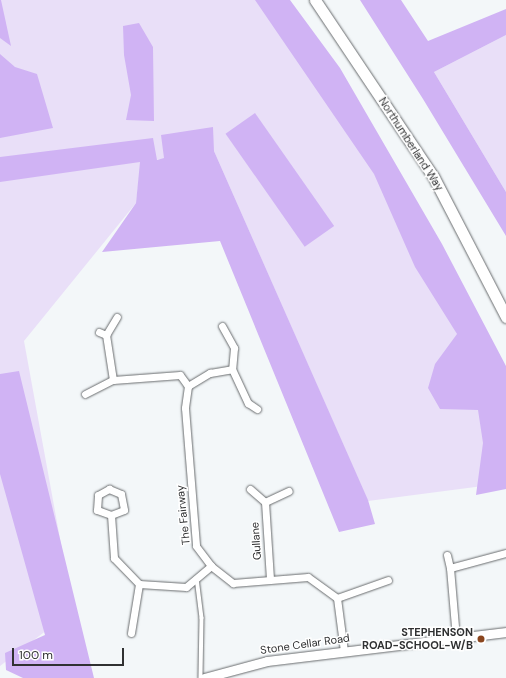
<!DOCTYPE html>
<style>
body{margin:0}
#map{position:relative;width:506px;height:678px;overflow:hidden;background:#f3f7f9;font-family:"DM Sans",sans-serif}
div>[style]{position:absolute}
.green>*{inset:0;background:#e9dff8}
.forest>*{inset:0;background:#d0b3f4;transform-origin:0 0}
.roads{filter:drop-shadow(0 0 1px #696c6e) drop-shadow(0 0 1px #696c6e)}
.service>*{height:3.5px;margin:-1.75px;padding:0 1.75px;transform-origin:1.75px;border-radius:1.75px;background:#fff}
.minor>*{height:7px;margin:-3.5px;padding:0 3.5px;transform-origin:3.5px;border-radius:3.5px;background:#fff}
.tertiary>*{height:9px;margin:-4.5px;padding:0 4.5px;transform-origin:4.5px;border-radius:4.5px;background:#fff}
.primary>*{height:11px;margin:-5.5px;padding:0 5.5px;transform-origin:5.5px;border-radius:5.5px;background:#fff}
.dots>*{width:11px;height:11px;translate:-50% -50%;box-sizing:border-box;border:2px solid #fff;border-radius:50%}
span{translate:-50% -50%;white-space:nowrap;text-align:center;line-height:1.15;-webkit-text-stroke:3px #fff;paint-order:stroke}
.street-label{font-size:11px;color:#303132}
.poi-label{font-size:11px;color:#303132;font-weight:700}
.right{translate:-100% -50%;text-align:right}
.scale{position:absolute;left:12px;top:648px;width:112px;height:18px;box-sizing:border-box;border:2px solid #303132;border-top:0;padding-left:5px;font-size:12px;line-height:14px;white-space:nowrap;color:#303132;-webkit-text-stroke:3px #fff;paint-order:stroke}
</style>
<div id="map">
<div class="green">
<div style="clip-path:polygon(0 0,256px 0,396px 197px,506px 444px,506px 483px,368px 501px,214px 151px,141px 162px,136px 203px,24px 341px,73px 610px,0 666px)"></div>
<div style="clip-path:polygon(506px 35px,506px 192px,434px 72px)"></div>
</div>
<div class="forest">
<div style="clip-path:polygon(0 0,1px 0,11px 46px,0 38px)"></div>
<div style="clip-path:polygon(255px 0,290px 0,340px 68px,442px 244px,506px 366px,506px 489px,476px 495px,483px 443px,478px 410px,440px 409px,428px 388px,435px 364px,457px 334px,415px 267px,374px 174px)"></div>
<div style="clip-path:polygon(360px 0,401px 0,428px 41px,506px 9px,506px 35px,434px 72px,506px 192px,506px 236px,423px 99px)"></div>
<div style="clip-path:polygon(139px 23px,153px 47px,154px 121px,126px 120px,131px 95px,124px 55px,123px 26px)"></div>
<div style="clip-path:polygon(0 54px,15px 67px,37px 74px,53px 128px,0 138px)"></div>
<div style="left:255px;top:113px;width:138px;height:36px;rotate:55deg"></div>
<div style="clip-path:polygon(213px 127px,214px 151px,368px 500px,375px 524px,339px 532px,220px 241px,102px 252px,136px 203px,140px 162px,0 182px,0 157px,153px 138px,157px 160px,164px 158px,161px 135px)"></div>
<div style="clip-path:polygon(19px 371px,94px 678px,23px 678px,6px 670px,5px 653px,45px 635px,0 474px,0 374px)"></div>
</div>
<div class="roads">
<div class="service">
<div style="left:197px;top:578px;width:40px;rotate:82.9deg"></div>
<div style="left:202px;top:618px;width:60px;rotate:91deg"></div>
</div>
<div class="minor">
<div style="left:222px;top:326px;width:25px;rotate:61deg"></div>
<div style="left:234px;top:348px;width:21px;rotate:95deg"></div>
<div style="left:99px;top:332px;width:8px;rotate:23deg"></div>
<div style="left:113px;top:380px;width:46px;rotate:-98.8deg"></div>
<div style="left:106px;top:335px;width:21px;rotate:-59deg"></div>
<div style="left:188px;top:386px;width:22px;rotate:98deg"></div>
<div style="left:185px;top:408px;width:138px;rotate:85.4deg"></div>
<div style="left:196px;top:546px;width:25px;rotate:53deg"></div>
<div style="left:211px;top:566px;width:28px;rotate:38deg"></div>
<div style="left:233px;top:583px;width:75px;rotate:-4.6deg"></div>
<div style="left:308px;top:577px;width:36px;rotate:36deg"></div>
<div style="left:337px;top:598px;width:53px;rotate:82.5deg"></div>
<div style="left:188px;top:386px;width:26px;rotate:-31deg"></div>
<div style="left:210px;top:373px;width:22px;rotate:-10deg"></div>
<div style="left:232px;top:369px;width:38px;rotate:65deg"></div>
<div style="left:248px;top:403px;width:11px;rotate:34deg"></div>
<div style="left:85px;top:394px;width:31px;rotate:-27deg"></div>
<div style="left:113px;top:380px;width:67px;rotate:-4.3deg"></div>
<div style="left:180px;top:375px;width:14px;rotate:54deg"></div>
<div style="left:250px;top:489px;width:20px;rotate:41deg"></div>
<div style="left:111px;top:515px;width:15px;rotate:-160deg"></div>
<div style="left:97px;top:510px;width:15px;rotate:-86deg"></div>
<div style="left:98px;top:495px;width:13px;rotate:-29deg"></div>
<div style="left:109px;top:489px;width:13px;rotate:23deg"></div>
<div style="left:121px;top:494px;width:16px;rotate:79deg"></div>
<div style="left:124px;top:510px;width:14px;rotate:159deg"></div>
<div style="left:111px;top:515px;width:43px;rotate:86deg"></div>
<div style="left:114px;top:558px;width:36px;rotate:46deg"></div>
<div style="left:139px;top:584px;width:47px;rotate:3.7deg"></div>
<div style="left:186px;top:587px;width:33px;rotate:-40deg"></div>
<div style="left:447px;top:555px;width:13px;rotate:77deg"></div>
<div style="left:450px;top:568px;width:58px;rotate:-15deg"></div>
<div style="left:450px;top:568px;width:70px;rotate:85.1deg"></div>
<div style="left:270px;top:579px;width:77px;rotate:-93.7deg"></div>
<div style="left:265px;top:502px;width:26px;rotate:-25deg"></div>
<div style="left:337px;top:598px;width:54px;rotate:-19.4deg"></div>
<div style="left:131px;top:633px;width:50px;rotate:-80.7deg"></div>
</div>
<div class="tertiary">
<div style="left:204px;top:678px;width:65px;rotate:-15.1deg"></div>
<div style="left:267px;top:661px;width:241px;rotate:-6.9deg"></div>
</div>
<div class="primary">
<div style="left:315px;top:0;width:212px;rotate:56.2deg"></div>
<div style="left:433px;top:176px;width:159px;rotate:62.6deg"></div>
</div>
</div>
<div class="dots">
<div style="left:481px;top:639px;background:#8a451d"></div>
</div>
<div class="street-label">
<span style="left:411px;top:144px;rotate:57deg">Northumberland Way</span>
<span style="left:183px;top:515px;rotate:-96deg">The Fairway</span>
<span style="left:256px;top:541px;rotate:-94deg">Gullane</span>
<span style="left:305px;top:644px;rotate:-8deg">Stone Cellar Road</span>
</div>
<div class="poi-label">
<span class="right" style="left:473px;top:639px">STEPHENSON<br>ROAD-SCHOOL-W/B</span>
</div>
<div class="scale">100 m</div>
</div>
